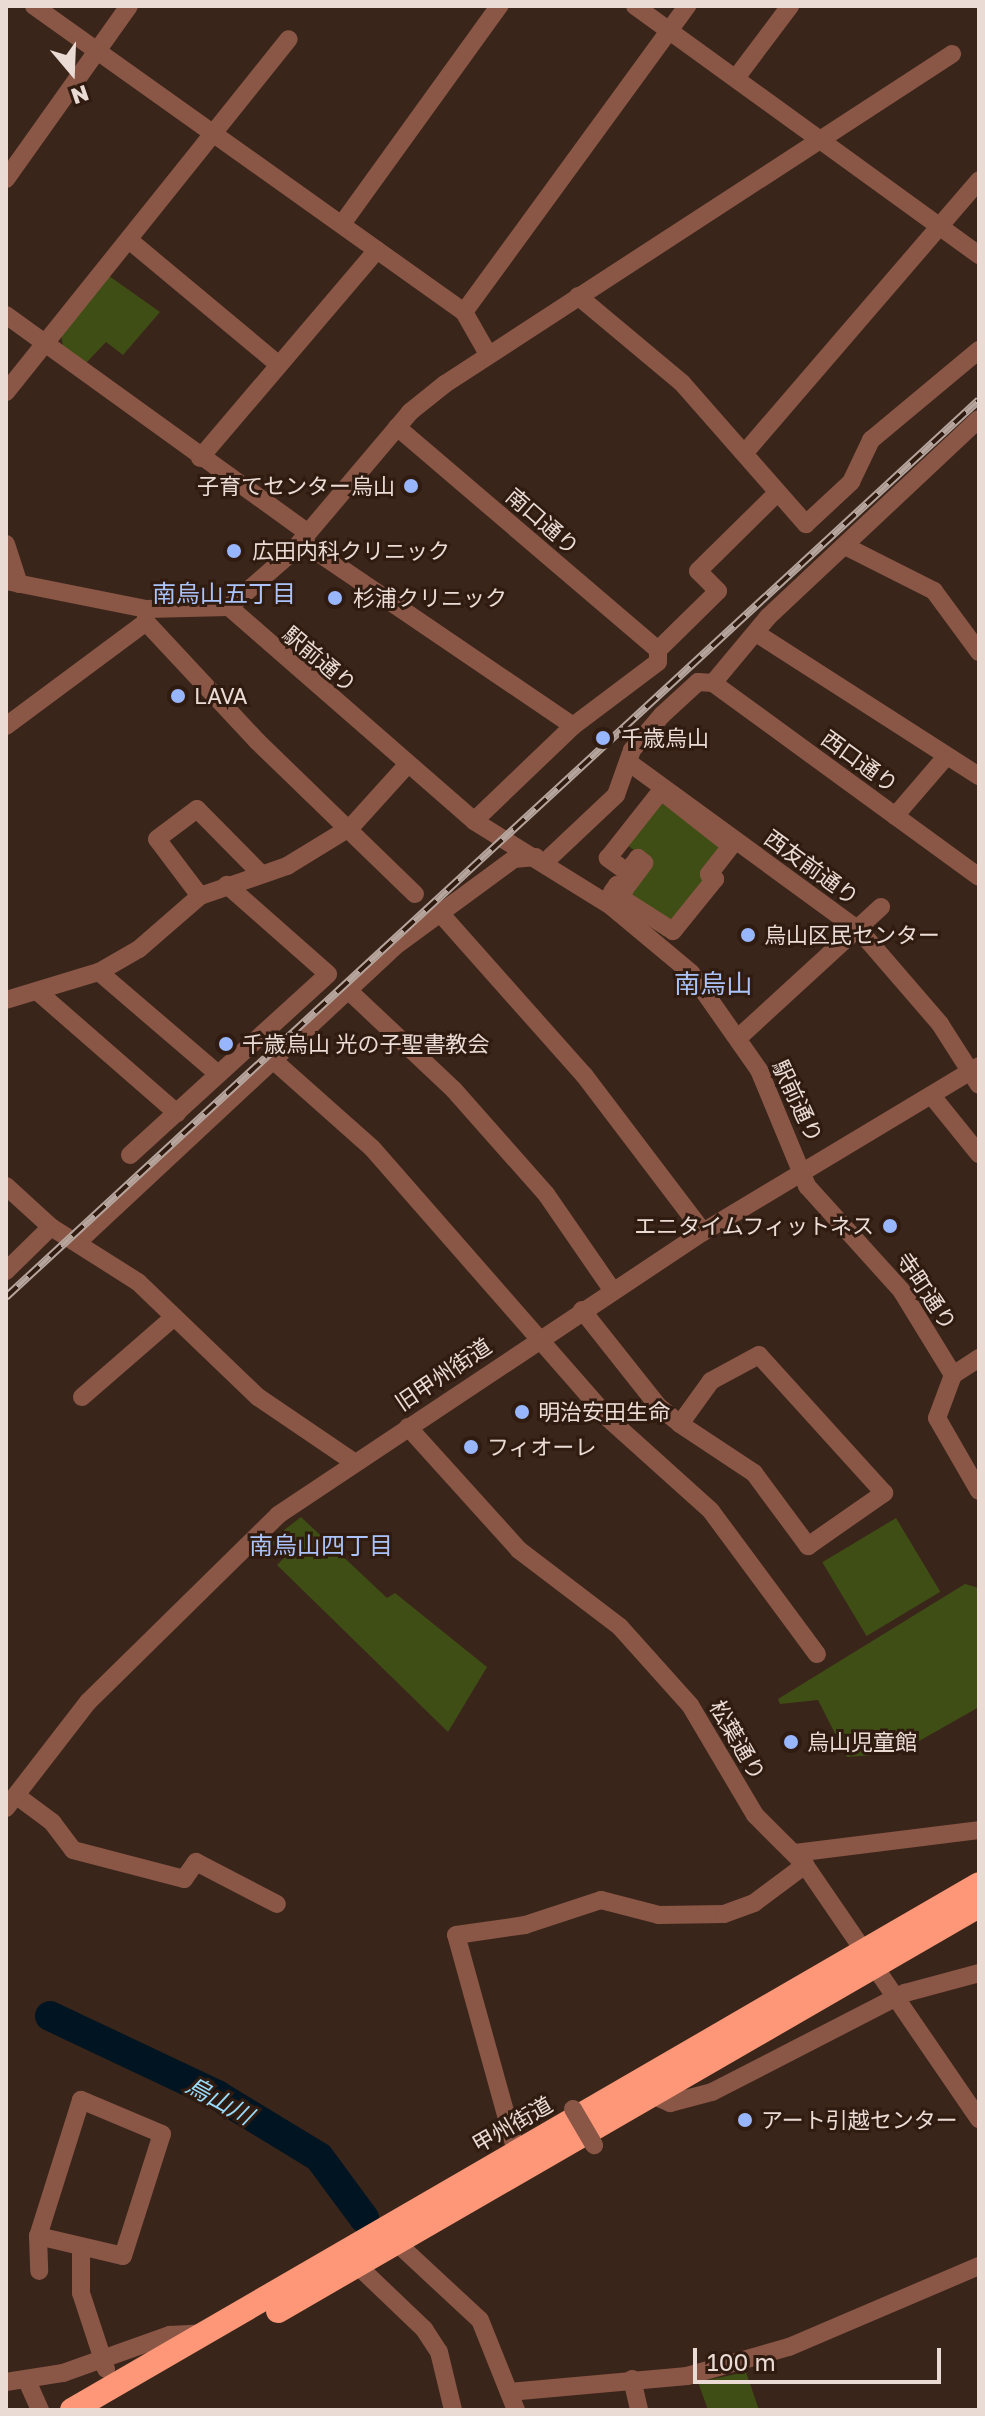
<!DOCTYPE html>
<meta charset="utf-8">
<style>
body{margin:0}
#map{position:relative;width:985px;height:2416px;overflow:hidden;background:#3a251a;font-family:"Golos Text","Noto Sans JP",sans-serif}
div>[style]{position:absolute}
.green>*{inset:0;background:#3f4e15;transform-origin:0 0}
.river>*{height:30px;margin:-15px;padding:0 15px;transform-origin:15px;border-radius:15px;background:#001521}
.minor>*{height:18px;margin:-9px;padding:0 9px;transform-origin:9px;border-radius:9px;background:#8a5646}
.highway>*{height:24px;margin:-12px;padding:0 12px;transform-origin:12px;border-radius:12px;background:#fd9777}
.rail>*{height:8px;margin-top:-4px;transform-origin:0;background:repeating-linear-gradient(90deg,#301b11 0 15px,#b5a59d 0 30px);box-sizing:border-box;border-block:2px solid #b5a59d}
.minor-bridge>*{height:18px;margin:-9px;padding:0 9px;transform-origin:9px;border-radius:9px;background:#8a5646}
.dots>*{width:22px;height:22px;translate:-50% -50%;box-sizing:border-box;border:4px solid #301b11;border-radius:50%}
span{translate:-50% -50%;white-space:nowrap;text-align:center;line-height:1.15;-webkit-text-stroke:6px #301b11;paint-order:stroke}
.poi-label{font-size:22px;color:#eadcd5}
.right{translate:-100% -50%;text-align:right}
.left{translate:0 -50%;text-align:left}
.street-label{font-size:22px;color:#eadcd5}
.neighbourhood-label{font-size:24px;color:#abc3f8}
.water-label{font-size:24px;color:#98dafa;font-style:italic}
.quarter-label{font-size:26px;color:#abc3f8}
.frame{position:absolute;inset:0;border:8px solid #eadcd5;pointer-events:none}
.north{position:absolute;left:32px;top:32px;width:80px;height:80px;-webkit-text-stroke:6px #301b11;paint-order:stroke;rotate:161deg;font-size:22px;font-weight:700;line-height:32px;text-align:center;color:#eadcd5}
.north::after{content:'';display:block;margin:auto;width:28px;height:36px;background:#eadcd5;clip-path:polygon(50% 0,100% 100%,50% 72%,0 100%)}
.scale{position:absolute;left:693px;top:2348px;width:248px;height:36px;box-sizing:border-box;border:4px solid #eadcd5;border-top:0;padding-left:10px;font-size:24px;line-height:28px;white-space:nowrap;color:#eadcd5;-webkit-text-stroke:6px #301b11;paint-order:stroke}
</style>
<div id="map">
<div class="green">
<div style="clip-path:polygon(109px 276px,160px 312px,123px 355px,106px 342px,86px 363px,63px 346px,61px 335px)"></div>
<div style="clip-path:polygon(662px 795px,728px 847px,664px 937px,625px 896px,643px 857px,623px 842px)"></div>
<div style="clip-path:polygon(301px 1517px,387px 1598px,395px 1593px,487px 1667px,448px 1732px,277px 1565px,285px 1557px,270px 1541px)"></div>
<div style="left:896px;top:1518px;width:86px;height:86px;rotate:59deg"></div>
<div style="clip-path:polygon(965px 1584px,979px 1588px,979px 1707px,898px 1753px,847px 1757px,818px 1700px,780px 1704px,778px 1699px)"></div>
<div style="clip-path:polygon(746px 2372px,759px 2410px,708px 2410px,698px 2382px)"></div>
</div>
<div class="river">
<div style="left:50px;top:2016px;width:185px;rotate:25.3deg"></div>
<div style="left:217px;top:2095px;width:119px;rotate:31.3deg"></div>
<div style="left:319px;top:2157px;width:76px;rotate:53.6deg"></div>
</div>
<div class="minor">
<div style="left:34px;top:6px;width:528px;rotate:35.44deg"></div>
<div style="left:464px;top:312px;width:48px;rotate:60.3deg"></div>
<div style="left:635px;top:6px;width:425px;rotate:35.9deg"></div>
<div style="left:736px;top:78px;width:90px;rotate:-53.1deg"></div>
<div style="left:6px;top:179px;width:212px;rotate:-54.6deg"></div>
<div style="left:342px;top:224px;width:269px;rotate:-54.2deg"></div>
<div style="left:129px;top:240px;width:195px;rotate:39.8deg"></div>
<div style="left:578px;top:296px;width:136px;rotate:39.9deg"></div>
<div style="left:682px;top:383px;width:188px;rotate:48.7deg"></div>
<div style="left:806px;top:524px;width:62px;rotate:-43deg"></div>
<div style="left:851px;top:482px;width:47px;rotate:-64.5deg"></div>
<div style="left:871px;top:440px;width:141px;rotate:-39.8deg"></div>
<div style="left:464px;top:312px;width:379px;rotate:-53.9deg"></div>
<div style="left:6px;top:315px;width:372px;rotate:35.8deg"></div>
<div style="left:6px;top:392px;width:452px;rotate:-51.3deg"></div>
<div style="left:397px;top:427px;width:343px;rotate:40.5deg"></div>
<div style="left:748px;top:449px;width:355px;rotate:-49.3deg"></div>
<div style="left:200px;top:458px;width:273px;rotate:-49.6deg"></div>
<div style="left:301px;top:541px;width:329px;rotate:34.2deg"></div>
<div style="left:6px;top:544px;width:42px;rotate:72deg"></div>
<div style="left:845px;top:546px;width:100px;rotate:26.8deg"></div>
<div style="left:934px;top:591px;width:76px;rotate:53.6deg"></div>
<div style="left:6px;top:581px;width:143px;rotate:11.3deg"></div>
<div style="left:146px;top:609px;width:83px;rotate:-1.4deg"></div>
<div style="left:229px;top:607px;width:82px;rotate:-41.1deg"></div>
<div style="left:291px;top:553px;width:185px;rotate:-49.8deg"></div>
<div style="left:410px;top:412px;width:45px;rotate:-38.7deg"></div>
<div style="left:445px;top:384px;width:605px;rotate:-33.06deg"></div>
<div style="left:229px;top:607px;width:325px;rotate:41.1deg"></div>
<div style="left:474px;top:821px;width:161px;rotate:31.8deg"></div>
<div style="left:611px;top:906px;width:104px;rotate:39.9deg"></div>
<div style="left:691px;top:973px;width:118px;rotate:55deg"></div>
<div style="left:759px;top:1070px;width:126px;rotate:67.5deg"></div>
<div style="left:807px;top:1186px;width:140px;rotate:47.9deg"></div>
<div style="left:901px;top:1290px;width:100px;rotate:58.5deg"></div>
<div style="left:953px;top:1375px;width:46px;rotate:110.4deg"></div>
<div style="left:937px;top:1418px;width:84px;rotate:60.1deg"></div>
<div style="left:146px;top:609px;width:13px;rotate:90deg"></div>
<div style="left:146px;top:622px;width:163px;rotate:47deg"></div>
<div style="left:257px;top:741px;width:220px;rotate:44.1deg"></div>
<div style="left:756px;top:633px;width:265px;rotate:32.7deg"></div>
<div style="left:713px;top:683px;width:329px;rotate:36.1deg"></div>
<div style="left:6px;top:726px;width:174px;rotate:-36.6deg"></div>
<div style="left:631px;top:764px;width:282px;rotate:36.1deg"></div>
<div style="left:859px;top:930px;width:124px;rotate:49.2deg"></div>
<div style="left:940px;top:1024px;width:72px;rotate:57.4deg"></div>
<div style="left:661px;top:791px;width:89px;rotate:38.2deg"></div>
<div style="left:731px;top:846px;width:36px;rotate:128deg"></div>
<div style="left:709px;top:874px;width:8px;rotate:40deg"></div>
<div style="left:715px;top:879px;width:67px;rotate:128.9deg"></div>
<div style="left:673px;top:931px;width:72px;rotate:-147.4deg"></div>
<div style="left:612px;top:892px;width:9px;rotate:-54deg"></div>
<div style="left:617px;top:885px;width:9px;rotate:36deg"></div>
<div style="left:624px;top:890px;width:34px;rotate:-53deg"></div>
<div style="left:644px;top:863px;width:8px;rotate:-140deg"></div>
<div style="left:638px;top:858px;width:18px;rotate:128deg"></div>
<div style="left:627px;top:872px;width:24px;rotate:-144deg"></div>
<div style="left:608px;top:858px;width:85px;rotate:-51.7deg"></div>
<div style="left:895px;top:816px;width:75px;rotate:-49.3deg"></div>
<div style="left:474px;top:821px;width:137px;rotate:-43.8deg"></div>
<div style="left:573px;top:726px;width:106px;rotate:-37deg"></div>
<div style="left:658px;top:662px;width:12px;rotate:-90deg"></div>
<div style="left:658px;top:650px;width:84px;rotate:-44.5deg"></div>
<div style="left:718px;top:591px;width:28px;rotate:-135deg"></div>
<div style="left:698px;top:571px;width:108px;rotate:-44.6deg"></div>
<div style="left:545px;top:862px;width:98px;rotate:-43.3deg"></div>
<div style="left:616px;top:795px;width:48px;rotate:-70.4deg"></div>
<div style="left:632px;top:750px;width:46px;rotate:-49.4deg"></div>
<div style="left:662px;top:715px;width:49px;rotate:-42.5deg"></div>
<div style="left:698px;top:682px;width:15px;rotate:4deg"></div>
<div style="left:713px;top:683px;width:86px;rotate:-50.2deg"></div>
<div style="left:768px;top:617px;width:289px;rotate:-43.2deg"></div>
<div style="left:200px;top:896px;width:71px;rotate:-127deg"></div>
<div style="left:157px;top:839px;width:50px;rotate:-36.9deg"></div>
<div style="left:197px;top:809px;width:91px;rotate:45.4deg"></div>
<div style="left:440px;top:913px;width:217px;rotate:48.4deg"></div>
<div style="left:584px;top:1075px;width:197px;rotate:52.8deg"></div>
<div style="left:99px;top:972px;width:157px;rotate:40.6deg"></div>
<div style="left:37px;top:991px;width:186px;rotate:41.1deg"></div>
<div style="left:349px;top:991px;width:144px;rotate:43.3deg"></div>
<div style="left:454px;top:1090px;width:139px;rotate:48.5deg"></div>
<div style="left:546px;top:1194px;width:118px;rotate:55.4deg"></div>
<div style="left:6px;top:1000px;width:97px;rotate:-16.8deg"></div>
<div style="left:99px;top:972px;width:46px;rotate:-29.9deg"></div>
<div style="left:139px;top:949px;width:81px;rotate:-41deg"></div>
<div style="left:200px;top:896px;width:92px;rotate:-19deg"></div>
<div style="left:287px;top:866px;width:75px;rotate:-31.4deg"></div>
<div style="left:351px;top:827px;width:84px;rotate:-47.9deg"></div>
<div style="left:738px;top:1038px;width:194px;rotate:-42.5deg"></div>
<div style="left:274px;top:1061px;width:131px;rotate:41.6deg"></div>
<div style="left:372px;top:1148px;width:360px;rotate:48.8deg"></div>
<div style="left:609px;top:1419px;width:137px;rotate:42deg"></div>
<div style="left:711px;top:1511px;width:178px;rotate:53.5deg"></div>
<div style="left:932px;top:1096px;width:75px;rotate:51deg"></div>
<div style="left:130px;top:1155px;width:268px;rotate:-42.4deg"></div>
<div style="left:328px;top:974px;width:135px;rotate:-138.6deg"></div>
<div style="left:6px;top:1186px;width:61px;rotate:42.3deg"></div>
<div style="left:51px;top:1227px;width:103px;rotate:32.3deg"></div>
<div style="left:138px;top:1282px;width:166px;rotate:43.8deg"></div>
<div style="left:258px;top:1397px;width:117px;rotate:34.2deg"></div>
<div style="left:78px;top:1242px;width:432px;rotate:-43deg"></div>
<div style="left:394px;top:947px;width:149px;rotate:-36.3deg"></div>
<div style="left:514px;top:859px;width:22px;rotate:-5deg"></div>
<div style="left:6px;top:1271px;width:63px;rotate:-44.4deg"></div>
<div style="left:582px;top:1310px;width:122px;rotate:51.6deg"></div>
<div style="left:658px;top:1406px;width:28px;rotate:39deg"></div>
<div style="left:680px;top:1424px;width:89px;rotate:33.5deg"></div>
<div style="left:754px;top:1473px;width:91px;rotate:53.5deg"></div>
<div style="left:808px;top:1546px;width:93px;rotate:-34.9deg"></div>
<div style="left:884px;top:1493px;width:186px;rotate:-132.2deg"></div>
<div style="left:759px;top:1355px;width:55px;rotate:151.6deg"></div>
<div style="left:711px;top:1381px;width:53px;rotate:125.8deg"></div>
<div style="left:953px;top:1375px;width:31px;rotate:-33deg"></div>
<div style="left:82px;top:1397px;width:121px;rotate:-41deg"></div>
<div style="left:408px;top:1427px;width:166px;rotate:47.9deg"></div>
<div style="left:519px;top:1550px;width:127px;rotate:37.3deg"></div>
<div style="left:620px;top:1627px;width:105px;rotate:48.1deg"></div>
<div style="left:690px;top:1705px;width:128px;rotate:59.4deg"></div>
<div style="left:755px;top:1815px;width:71px;rotate:45deg"></div>
<div style="left:805px;top:1865px;width:308px;rotate:55.6deg"></div>
<div style="left:17px;top:1796px;width:44px;rotate:36.6deg"></div>
<div style="left:52px;top:1822px;width:35px;rotate:53deg"></div>
<div style="left:73px;top:1850px;width:115px;rotate:14.6deg"></div>
<div style="left:184px;top:1879px;width:21px;rotate:-55deg"></div>
<div style="left:196px;top:1862px;width:91px;rotate:27.4deg"></div>
<div style="left:6px;top:1808px;width:134px;rotate:-52.3deg"></div>
<div style="left:88px;top:1702px;width:267px;rotate:-44.5deg"></div>
<div style="left:278px;top:1515px;width:511px;rotate:-33.66deg"></div>
<div style="left:703px;top:1232px;width:322px;rotate:-31deg"></div>
<div style="left:795px;top:1853px;width:185px;rotate:-7.1deg"></div>
<div style="left:652px;top:2095px;width:20px;rotate:24deg"></div>
<div style="left:670px;top:2103px;width:43px;rotate:-14.7deg"></div>
<div style="left:712px;top:2092px;width:217px;rotate:-27.2deg"></div>
<div style="left:905px;top:1993px;width:77px;rotate:-15.1deg"></div>
<div style="left:516px;top:2151px;width:224px;rotate:-105.5deg"></div>
<div style="left:456px;top:1935px;width:70px;rotate:-8.2deg"></div>
<div style="left:525px;top:1925px;width:80px;rotate:-18.2deg"></div>
<div style="left:601px;top:1900px;width:60px;rotate:14.5deg"></div>
<div style="left:659px;top:1915px;width:65px;rotate:-0.9deg"></div>
<div style="left:724px;top:1914px;width:32px;rotate:-20deg"></div>
<div style="left:754px;top:1903px;width:64px;rotate:-36.7deg"></div>
<div style="left:38px;top:2236px;width:87px;rotate:13.2deg"></div>
<div style="left:123px;top:2256px;width:128px;rotate:-72.3deg"></div>
<div style="left:162px;top:2134px;width:88px;rotate:-157.2deg"></div>
<div style="left:81px;top:2100px;width:143px;rotate:107.5deg"></div>
<div style="left:38px;top:2236px;width:35px;rotate:88deg"></div>
<div style="left:397px;top:2243px;width:113px;rotate:42.9deg"></div>
<div style="left:480px;top:2320px;width:97px;rotate:68.2deg"></div>
<div style="left:81px;top:2248px;width:45px;rotate:90deg"></div>
<div style="left:81px;top:2293px;width:80px;rotate:71.8deg"></div>
<div style="left:357px;top:2265px;width:93px;rotate:43.7deg"></div>
<div style="left:424px;top:2329px;width:27px;rotate:57deg"></div>
<div style="left:439px;top:2352px;width:60px;rotate:76.4deg"></div>
<div style="left:632px;top:2379px;width:32px;rotate:77deg"></div>
<div style="left:6px;top:2382px;width:58px;rotate:-9deg"></div>
<div style="left:63px;top:2373px;width:114px;rotate:-19.6deg"></div>
<div style="left:170px;top:2335px;width:33px;rotate:-3deg"></div>
<div style="left:28px;top:2383px;width:30px;rotate:66deg"></div>
<div style="left:509px;top:2392px;width:179px;rotate:-5.1deg"></div>
<div style="left:687px;top:2376px;width:106px;rotate:-15.9deg"></div>
<div style="left:789px;top:2347px;width:207px;rotate:-23.1deg"></div>
</div>
<div class="highway">
<div style="left:278px;top:2311px;width:810px;rotate:-30.02deg"></div>
<div style="left:72px;top:2410px;width:1048px;rotate:-30.11deg"></div>
</div>
<div class="rail">
<div style="left:6px;top:1297px;width:1323px;rotate:-42.67deg"></div>
</div>
<div class="minor-bridge">
<div style="left:573px;top:2109px;width:42px;rotate:59.7deg"></div>
</div>
<div class="dots">
<div style="left:411px;top:486px;background:#98b6fd"></div>
<div style="left:234px;top:551px;background:#98b6fd"></div>
<div style="left:335px;top:598px;background:#98b6fd"></div>
<div style="left:178px;top:696px;background:#98b6fd"></div>
<div style="left:603px;top:738px;background:#98b6fd"></div>
<div style="left:748px;top:935px;background:#98b6fd"></div>
<div style="left:226px;top:1044px;background:#98b6fd"></div>
<div style="left:890px;top:1226px;background:#98b6fd"></div>
<div style="left:522px;top:1412px;background:#98b6fd"></div>
<div style="left:471px;top:1447px;background:#98b6fd"></div>
<div style="left:791px;top:1742px;background:#98b6fd"></div>
<div style="left:745px;top:2120px;background:#98b6fd"></div>
</div>
<div class="poi-label">
<span class="right" style="left:395px;top:486px">子育てセンター烏山</span>
<span class="left" style="left:252px;top:551px">広田内科クリニック</span>
<span class="left" style="left:353px;top:598px">杉浦クリニック</span>
<span class="left" style="left:194px;top:696px">LAVA</span>
<span class="left" style="left:621px;top:738px">千歳烏山</span>
<span class="left" style="left:764px;top:935px">烏山区民センター</span>
<span class="left" style="left:242px;top:1044px">千歳烏山 光の子聖書教会</span>
<span class="right" style="left:874px;top:1226px">エニタイムフィットネス</span>
<span class="left" style="left:538px;top:1412px">明治安田生命</span>
<span class="left" style="left:487px;top:1447px">フィオーレ</span>
<span class="left" style="left:807px;top:1742px">烏山児童館</span>
<span class="left" style="left:761px;top:2120px">アート引越センター</span>
</div>
<div class="street-label">
<span style="left:543px;top:521px;rotate:41deg">南口通り</span>
<span style="left:320px;top:659px;rotate:40deg">駅前通り</span>
<span style="left:860px;top:761px;rotate:36deg">西口通り</span>
<span style="left:812px;top:867px;rotate:36deg">西友前通り</span>
<span style="left:798px;top:1101px;rotate:65deg">駅前通り</span>
<span style="left:927px;top:1291px;rotate:56deg">寺町通り</span>
<span style="left:443px;top:1374px;rotate:-34deg">旧甲州街道</span>
<span style="left:738px;top:1740px;rotate:60deg">松葉通り</span>
<span style="left:512px;top:2124px;rotate:-30deg">甲州街道</span>
</div>
<div class="neighbourhood-label">
<span style="left:224px;top:593px">南烏山五丁目</span>
<span style="left:321px;top:1545px">南烏山四丁目</span>
</div>
<div class="water-label">
<span style="left:220px;top:2100px;rotate:29deg">烏山川</span>
</div>
<div class="quarter-label">
<span style="left:713px;top:984px">南烏山</span>
</div>
<div class="frame"></div>
<div class="north">N</div>
<div class="scale">100 m</div>
</div>
